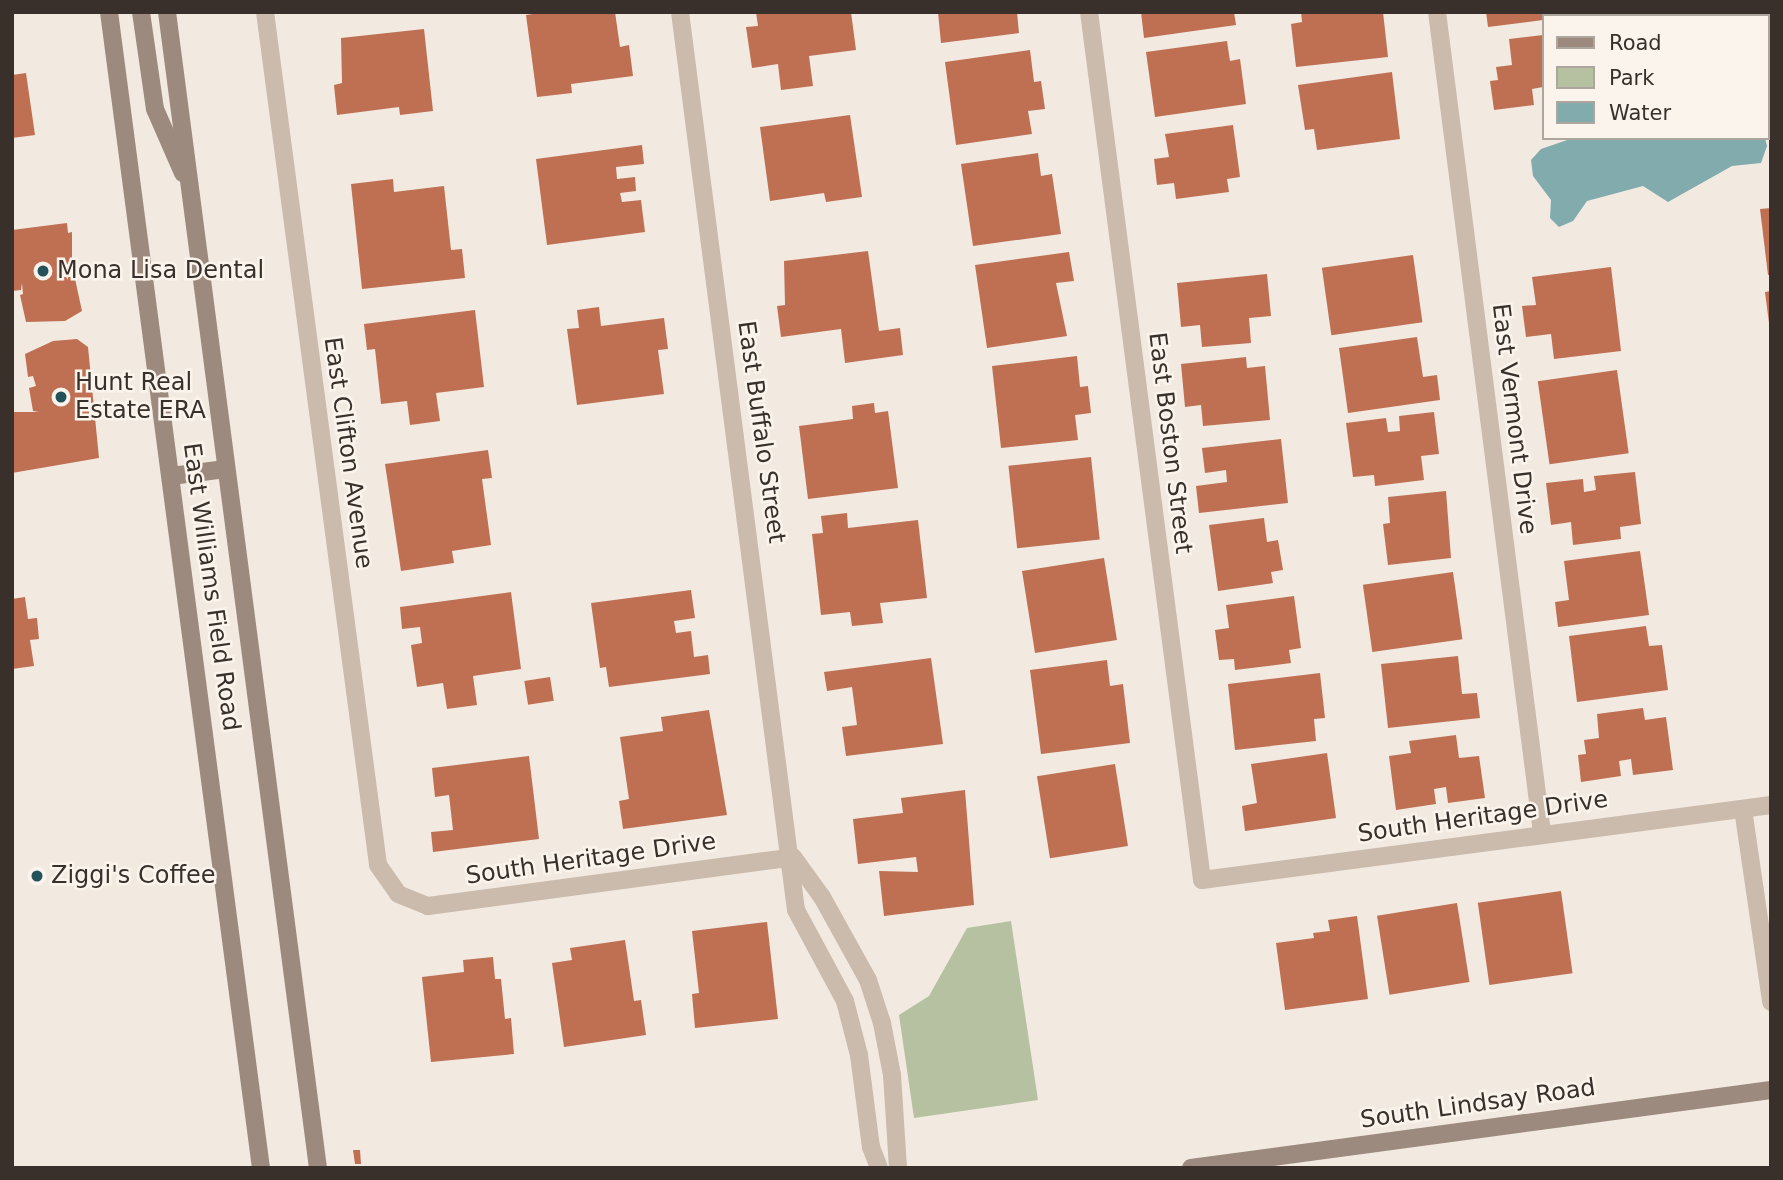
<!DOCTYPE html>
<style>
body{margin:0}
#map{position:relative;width:1783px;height:1180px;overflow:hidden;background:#f2eae1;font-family:"DejaVu Sans",sans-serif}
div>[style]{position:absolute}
.green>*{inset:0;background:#b5c1a1}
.water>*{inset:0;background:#81abad}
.building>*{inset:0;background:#bf6f52;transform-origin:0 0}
.street>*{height:18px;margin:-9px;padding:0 9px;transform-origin:9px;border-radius:9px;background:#cabbad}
.secondary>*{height:18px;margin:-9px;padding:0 9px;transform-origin:9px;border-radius:9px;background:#9d8a7e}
.dots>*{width:19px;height:19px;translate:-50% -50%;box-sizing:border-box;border:4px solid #faf4ed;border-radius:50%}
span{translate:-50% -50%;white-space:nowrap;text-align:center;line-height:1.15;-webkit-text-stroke:5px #faf4ed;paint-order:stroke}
.poi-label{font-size:24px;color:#39302b}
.left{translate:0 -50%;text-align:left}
.street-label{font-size:24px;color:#39302b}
.frame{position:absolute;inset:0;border:14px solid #39302b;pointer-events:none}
.legend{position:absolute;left:1542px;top:14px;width:228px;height:126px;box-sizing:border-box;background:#faf4ed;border:2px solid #ada69f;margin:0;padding:9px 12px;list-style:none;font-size:21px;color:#39302b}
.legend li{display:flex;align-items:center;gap:14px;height:35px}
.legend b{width:35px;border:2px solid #ada69f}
</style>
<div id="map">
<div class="green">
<div style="clip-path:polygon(1011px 921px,1038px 1100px,914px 1118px,899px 1015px,929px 996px,967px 928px)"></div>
</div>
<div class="water">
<div style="clip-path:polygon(1573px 138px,1765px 138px,1767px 146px,1761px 163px,1732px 166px,1668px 202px,1643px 186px,1587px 201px,1573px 221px,1559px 227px,1550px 218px,1551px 200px,1533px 176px,1531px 160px,1541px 149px)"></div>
</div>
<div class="building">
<div style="clip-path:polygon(546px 12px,615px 12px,620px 47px,629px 45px,633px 76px,571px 84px,572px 93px,537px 97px,526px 15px)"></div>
<div style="clip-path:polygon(756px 12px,851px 12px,856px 50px,809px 56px,813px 86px,781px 90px,778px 64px,752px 68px,746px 27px,758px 26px)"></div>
<div style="clip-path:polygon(938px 12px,1017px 12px,1019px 33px,941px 43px)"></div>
<div style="clip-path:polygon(1141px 12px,1234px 12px,1236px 25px,1144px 38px)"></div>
<div style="clip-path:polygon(1301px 12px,1383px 12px,1388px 57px,1296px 67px,1291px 24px,1302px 22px)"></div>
<div style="clip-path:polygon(1486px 12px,1579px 12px,1579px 15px,1543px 16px,1543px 20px,1488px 27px)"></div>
<div style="clip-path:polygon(1771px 12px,1771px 74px,1767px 74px,1767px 16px,1727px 14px)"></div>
<div style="clip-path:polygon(424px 29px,433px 111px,400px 115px,399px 107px,337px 115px,334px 85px,342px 83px,341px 38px)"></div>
<div style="clip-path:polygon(1543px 35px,1543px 87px,1532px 89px,1534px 105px,1494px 110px,1490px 81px,1498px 80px,1496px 67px,1512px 65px,1509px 39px)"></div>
<div style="clip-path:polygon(1227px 41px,1230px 61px,1240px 59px,1246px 104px,1155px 117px,1146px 52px)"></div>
<div style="clip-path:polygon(1030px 50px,1034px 82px,1041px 81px,1045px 109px,1028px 111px,1032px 134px,956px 145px,945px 62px)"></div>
<div style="clip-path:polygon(1392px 72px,1400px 139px,1317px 150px,1314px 129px,1305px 130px,1298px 85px)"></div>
<div style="clip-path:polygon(26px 73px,35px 135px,12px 138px,12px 75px)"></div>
<div style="clip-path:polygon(850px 115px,862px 197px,826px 202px,824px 193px,770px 201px,760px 127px)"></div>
<div style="clip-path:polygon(1233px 125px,1240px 177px,1227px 179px,1229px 192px,1176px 199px,1174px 183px,1157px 185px,1154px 159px,1169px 157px,1165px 134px)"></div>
<div style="clip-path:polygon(642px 145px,644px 164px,616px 167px,617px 179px,635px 177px,636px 191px,620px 193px,622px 202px,641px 200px,645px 232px,547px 245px,536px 159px)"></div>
<div style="clip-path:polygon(1038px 153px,1041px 176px,1052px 174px,1061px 234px,973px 246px,961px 164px)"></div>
<div style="clip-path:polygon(393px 179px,394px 192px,444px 186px,451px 250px,462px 249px,465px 278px,362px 289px,351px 184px)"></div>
<div style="clip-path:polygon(1771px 208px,1771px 275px,1768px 275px,1760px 209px)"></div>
<div style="clip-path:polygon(67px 223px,68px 233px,72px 232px,72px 265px,82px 311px,65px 321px,26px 322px,20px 295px,23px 294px,22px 283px,21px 290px,12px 291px,12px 230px)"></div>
<div style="clip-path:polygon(868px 251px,879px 331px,900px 328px,903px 355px,845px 363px,841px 329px,781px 337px,777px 306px,785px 305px,784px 261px)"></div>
<div style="clip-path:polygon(1069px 252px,1074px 281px,1056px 283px,1067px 336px,987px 348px,975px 265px)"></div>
<div style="left:1413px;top:255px;width:68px;height:92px;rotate:82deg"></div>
<div style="clip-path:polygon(1611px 267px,1621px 351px,1554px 359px,1551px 334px,1526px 337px,1522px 306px,1536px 305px,1532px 277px)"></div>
<div style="clip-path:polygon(1267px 274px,1271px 316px,1249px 318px,1251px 343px,1202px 347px,1200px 325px,1181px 327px,1177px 283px)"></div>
<div style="clip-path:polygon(1771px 291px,1771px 323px,1769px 323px,1765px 292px)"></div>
<div style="clip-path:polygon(599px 307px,601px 326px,664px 318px,668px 349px,658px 350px,664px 394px,577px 405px,567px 329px,579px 328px,577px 310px)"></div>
<div style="clip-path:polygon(475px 310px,484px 387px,436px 393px,440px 421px,410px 425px,407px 401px,381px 404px,375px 349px,367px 350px,364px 324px)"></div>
<div style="clip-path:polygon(1417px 337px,1423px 377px,1437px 375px,1440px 400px,1348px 413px,1339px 348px)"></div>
<div style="clip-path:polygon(77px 339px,88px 347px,99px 458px,12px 473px,12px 412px,39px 412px,33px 411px,29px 388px,36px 386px,33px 376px,28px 377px,25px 354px,53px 341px)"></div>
<div style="clip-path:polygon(1077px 356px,1080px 387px,1088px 386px,1091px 413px,1075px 415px,1078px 440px,1001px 448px,992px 366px)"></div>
<div style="clip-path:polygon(1246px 357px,1247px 368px,1265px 366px,1270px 420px,1203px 426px,1201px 405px,1185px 407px,1181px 364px)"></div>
<div style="left:1617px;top:370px;width:84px;height:80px;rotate:82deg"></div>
<div style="clip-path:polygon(874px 403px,875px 413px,888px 411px,898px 488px,808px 499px,799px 426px,853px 419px,852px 406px)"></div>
<div style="clip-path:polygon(1434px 412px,1439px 454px,1421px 456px,1424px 480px,1375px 486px,1374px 475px,1353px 477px,1346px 423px,1386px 418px,1388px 432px,1400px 431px,1399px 416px)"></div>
<div style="clip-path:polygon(1281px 439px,1288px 503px,1199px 513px,1196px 486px,1227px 482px,1226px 470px,1205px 473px,1202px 448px)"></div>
<div style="clip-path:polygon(488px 450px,492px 478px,482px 479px,491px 545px,452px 551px,454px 563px,401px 571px,385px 464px)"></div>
<div style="left:1091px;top:457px;width:83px;height:83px;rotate:84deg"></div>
<div style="clip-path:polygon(1635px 472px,1641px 524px,1620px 527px,1621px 539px,1573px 545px,1571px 522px,1551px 525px,1546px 483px,1583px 479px,1584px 492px,1596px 490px,1594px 476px)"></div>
<div style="clip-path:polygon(1446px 491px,1451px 558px,1388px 565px,1383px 524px,1390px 523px,1388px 497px)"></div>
<div style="clip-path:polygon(847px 513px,848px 528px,918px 520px,927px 598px,880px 603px,883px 623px,852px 626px,850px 612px,821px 615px,812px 534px,823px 533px,821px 516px)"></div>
<div style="clip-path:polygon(1264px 518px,1267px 542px,1278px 540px,1283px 570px,1271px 572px,1273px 583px,1218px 591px,1209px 525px)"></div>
<div style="clip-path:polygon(1640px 551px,1649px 615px,1558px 627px,1555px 602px,1569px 600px,1564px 561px)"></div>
<div style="left:1104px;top:558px;width:83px;height:83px;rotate:81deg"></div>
<div style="left:1453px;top:572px;width:68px;height:91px;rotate:82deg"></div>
<div style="clip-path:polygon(691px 590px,695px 618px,674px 621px,676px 633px,691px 631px,694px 657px,708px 655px,710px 674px,609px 687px,606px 667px,600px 668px,591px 603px)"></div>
<div style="clip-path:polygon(511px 592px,521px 669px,473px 676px,477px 705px,447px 709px,443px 683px,417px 687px,411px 645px,422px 643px,420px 627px,402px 629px,400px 607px)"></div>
<div style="clip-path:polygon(1294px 596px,1301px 648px,1289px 650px,1291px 663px,1235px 670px,1234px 659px,1219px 660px,1215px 630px,1229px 628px,1226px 605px)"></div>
<div style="clip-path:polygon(25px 597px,28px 619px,37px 618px,39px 639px,30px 640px,34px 666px,12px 669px,12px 599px)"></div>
<div style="clip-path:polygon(1646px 626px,1649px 646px,1662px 645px,1668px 690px,1577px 702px,1569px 636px)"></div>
<div style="clip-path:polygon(1458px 656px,1462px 694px,1477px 693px,1480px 718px,1388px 728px,1381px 664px)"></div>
<div style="clip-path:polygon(931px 658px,943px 744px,846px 756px,842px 727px,857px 725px,852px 687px,827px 691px,824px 672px)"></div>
<div style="clip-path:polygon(1107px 660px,1110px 686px,1123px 684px,1130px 743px,1041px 754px,1030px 670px)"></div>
<div style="clip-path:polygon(1320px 673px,1325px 718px,1314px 719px,1316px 741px,1235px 750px,1228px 684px)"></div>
<div style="left:550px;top:677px;width:24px;height:26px;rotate:81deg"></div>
<div style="clip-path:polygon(1643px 708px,1645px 720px,1666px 717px,1673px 770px,1633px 775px,1631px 759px,1619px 761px,1621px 776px,1581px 782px,1578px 755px,1586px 754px,1584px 740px,1599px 738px,1597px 714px)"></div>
<div style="clip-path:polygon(709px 710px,727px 815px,623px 829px,619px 801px,629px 799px,620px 737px,663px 731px,661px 717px)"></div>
<div style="clip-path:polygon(1456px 735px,1459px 758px,1479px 756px,1485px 798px,1448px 803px,1446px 787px,1434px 789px,1436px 804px,1396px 810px,1389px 756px,1411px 753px,1409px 741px)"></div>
<div style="clip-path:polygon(1327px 753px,1336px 818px,1245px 831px,1242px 806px,1257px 803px,1251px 764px)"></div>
<div style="clip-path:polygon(529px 756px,539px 839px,433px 852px,431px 832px,453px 830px,449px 795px,435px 797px,432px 768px)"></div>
<div style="left:1115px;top:764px;width:83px;height:79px;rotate:81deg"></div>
<div style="clip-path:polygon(965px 790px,974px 905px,884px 916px,879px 871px,918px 872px,916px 857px,858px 864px,853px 819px,903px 813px,901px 798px)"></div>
<div style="left:1561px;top:891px;width:83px;height:84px;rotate:82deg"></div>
<div style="left:1457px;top:903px;width:80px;height:81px;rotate:81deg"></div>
<div style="clip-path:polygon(1357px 916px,1368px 999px,1285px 1010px,1276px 943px,1314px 938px,1313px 933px,1330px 931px,1328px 920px)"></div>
<div style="clip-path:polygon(767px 922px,778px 1019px,695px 1028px,692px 994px,699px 993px,692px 931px)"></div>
<div style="clip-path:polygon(625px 940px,634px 1001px,641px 1000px,646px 1035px,564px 1047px,552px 963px,572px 960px,570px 948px)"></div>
<div style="clip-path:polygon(493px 957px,495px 979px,501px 979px,505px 1019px,511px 1018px,514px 1054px,431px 1062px,422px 977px,464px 972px,463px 960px)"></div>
<div style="clip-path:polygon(353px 1150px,360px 1150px,361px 1164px,355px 1164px)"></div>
</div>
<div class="street">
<div style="left:265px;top:12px;width:860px;rotate:82.45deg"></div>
<div style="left:378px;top:865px;width:35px;rotate:55deg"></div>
<div style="left:398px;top:894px;width:32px;rotate:22deg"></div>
<div style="left:428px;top:906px;width:368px;rotate:-7.6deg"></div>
<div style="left:680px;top:12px;width:905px;rotate:82.64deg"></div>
<div style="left:796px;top:910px;width:103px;rotate:61.7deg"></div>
<div style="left:845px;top:1001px;width:56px;rotate:75.5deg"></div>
<div style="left:859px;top:1055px;width:93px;rotate:82.6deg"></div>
<div style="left:871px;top:1147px;width:22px;rotate:69deg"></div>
<div style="left:1089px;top:12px;width:875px;rotate:82.58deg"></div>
<div style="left:1202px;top:880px;width:574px;rotate:-7.51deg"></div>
<div style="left:1437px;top:12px;width:828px;rotate:82.71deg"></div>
<div style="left:1743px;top:809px;width:195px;rotate:81.7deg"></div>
<div style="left:793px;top:857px;width:49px;rotate:54.1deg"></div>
<div style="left:822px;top:897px;width:95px;rotate:61deg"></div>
<div style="left:868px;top:980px;width:45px;rotate:72deg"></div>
<div style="left:882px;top:1023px;width:53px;rotate:79.1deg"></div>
<div style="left:892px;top:1075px;width:93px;rotate:86.3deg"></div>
</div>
<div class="secondary">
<div style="left:109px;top:12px;width:1166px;rotate:82.51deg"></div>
<div style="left:141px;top:12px;width:98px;rotate:81.8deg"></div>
<div style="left:155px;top:109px;width:70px;rotate:66.4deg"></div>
<div style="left:167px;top:12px;width:1166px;rotate:82.56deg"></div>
<div style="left:171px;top:476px;width:55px;rotate:-7.3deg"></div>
<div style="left:1191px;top:1168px;width:585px;rotate:-7.66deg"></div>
</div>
<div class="dots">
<div style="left:43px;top:271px;background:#235358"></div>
<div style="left:61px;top:397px;background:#235358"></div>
<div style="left:37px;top:876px;background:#235358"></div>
</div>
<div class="poi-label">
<span class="left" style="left:57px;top:271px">Mona Lisa Dental</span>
<span class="left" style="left:75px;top:397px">Hunt Real<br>Estate ERA</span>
<span class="left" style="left:51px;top:876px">Ziggi's Coffee</span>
</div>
<div class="street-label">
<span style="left:1514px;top:419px;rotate:83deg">East Vermont Drive</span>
<span style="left:761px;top:432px;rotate:82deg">East Buffalo Street</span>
<span style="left:1170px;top:443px;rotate:83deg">East Boston Street</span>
<span style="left:348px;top:453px;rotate:82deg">East Clifton Avenue</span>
<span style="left:211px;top:587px;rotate:82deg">East Williams Field Road</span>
<span style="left:1483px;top:817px;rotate:-8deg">South Heritage Drive</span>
<span style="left:591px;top:859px;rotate:-8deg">South Heritage Drive</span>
<span style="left:1478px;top:1104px;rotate:-8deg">South Lindsay Road</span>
</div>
<div class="frame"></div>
<ul class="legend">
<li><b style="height:9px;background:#9d8a7e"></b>Road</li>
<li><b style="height:19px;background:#b5c1a1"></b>Park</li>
<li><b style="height:19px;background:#81abad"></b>Water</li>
</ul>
</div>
